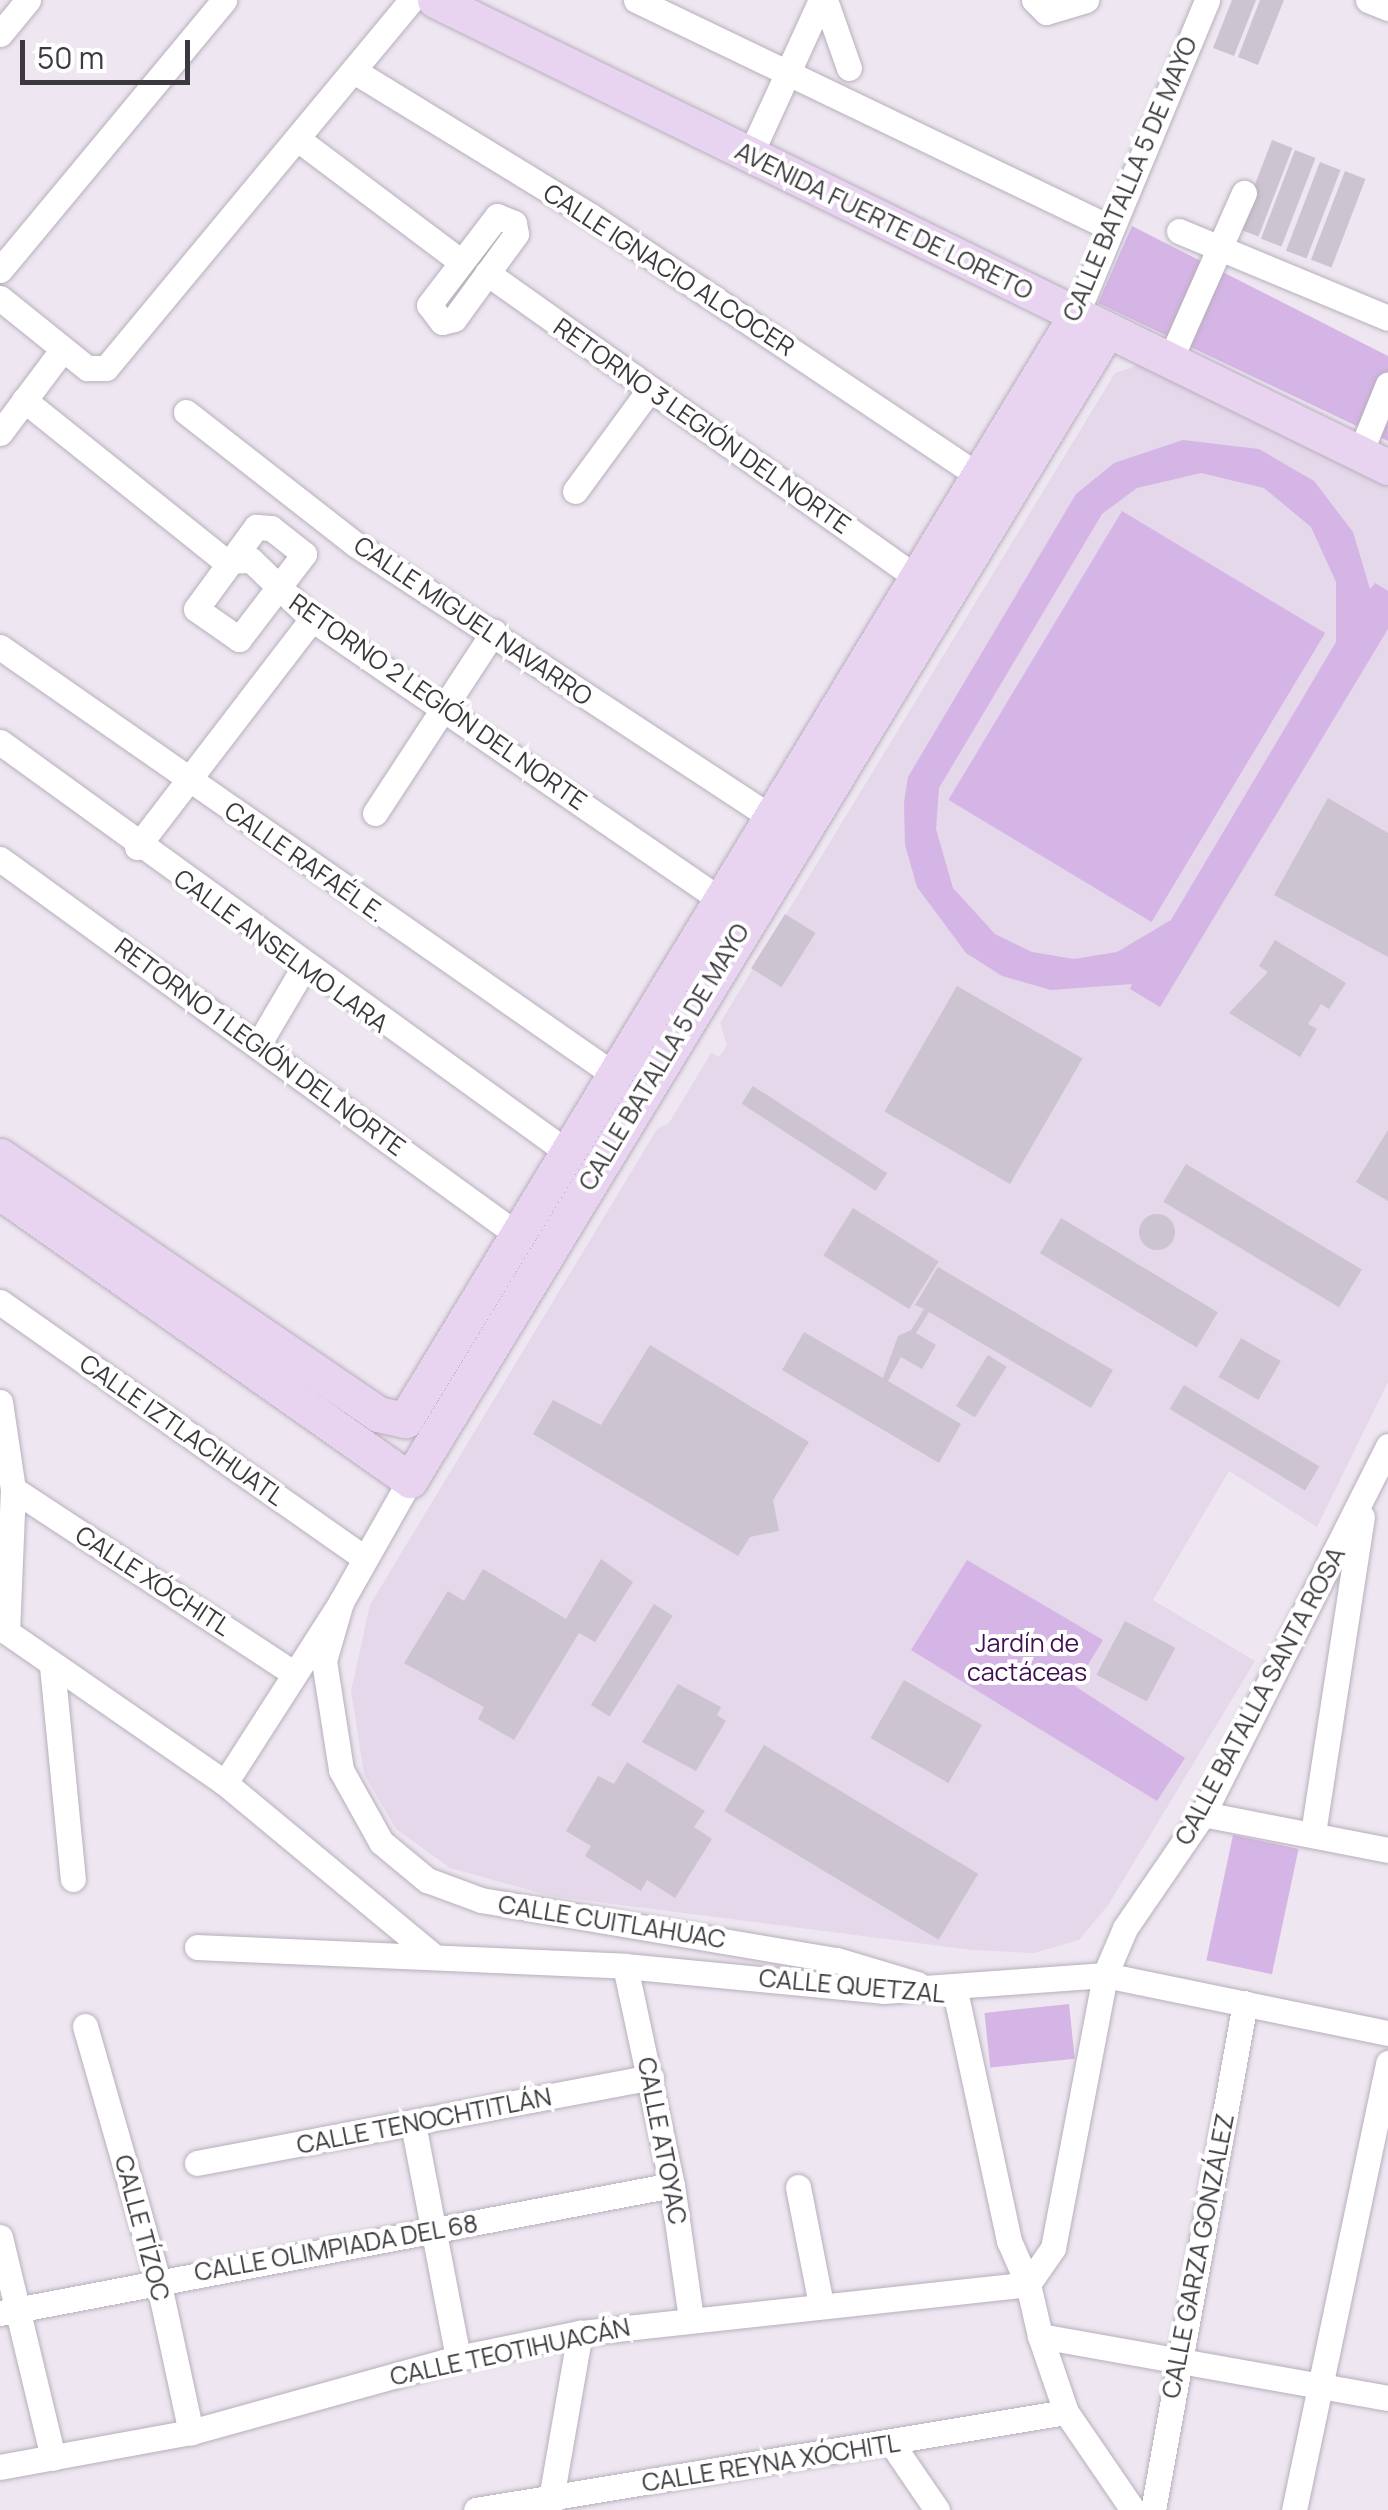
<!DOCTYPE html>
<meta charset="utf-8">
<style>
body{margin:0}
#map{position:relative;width:1388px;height:2510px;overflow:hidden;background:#eee7f2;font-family:Manrope,sans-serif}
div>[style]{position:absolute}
.built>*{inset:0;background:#e4d8ea}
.green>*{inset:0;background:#d5b5e6;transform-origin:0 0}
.building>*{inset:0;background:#ccc4d0;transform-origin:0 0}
.round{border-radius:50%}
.roads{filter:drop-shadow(0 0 2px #b7afbb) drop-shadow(0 0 2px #b7afbb)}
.street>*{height:25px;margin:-12.5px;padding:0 12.5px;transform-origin:12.5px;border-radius:12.5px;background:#fff}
.secondary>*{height:35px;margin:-17.5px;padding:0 17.5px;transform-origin:17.5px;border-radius:17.5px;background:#e8d4f1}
span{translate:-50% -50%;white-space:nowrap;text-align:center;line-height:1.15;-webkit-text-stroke:8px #fff;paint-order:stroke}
.street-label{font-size:25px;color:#3c393e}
.park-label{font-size:25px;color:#421055}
.scale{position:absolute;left:20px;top:40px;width:170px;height:45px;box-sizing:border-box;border:5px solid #3c393e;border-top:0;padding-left:12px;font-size:30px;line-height:35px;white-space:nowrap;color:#3c393e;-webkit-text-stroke:8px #fff;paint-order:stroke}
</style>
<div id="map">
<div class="built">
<div style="clip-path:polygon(1138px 365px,1388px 487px,1388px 1382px,1317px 1527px,1229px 1471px,1153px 1600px,1255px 1661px,1109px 1904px,1079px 1940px,1034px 1953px,972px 1950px,551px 1896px,450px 1868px,396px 1829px,364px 1774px,351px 1691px,370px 1605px,657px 1129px,669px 1123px,711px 1053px,719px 1057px,727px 1045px,720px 1023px,1115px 373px)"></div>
</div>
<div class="green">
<div style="clip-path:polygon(1132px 226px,1388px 356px,1388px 441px,1098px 303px)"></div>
<div style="clip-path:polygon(evenodd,1183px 440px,1259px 449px,1314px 481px,1353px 532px,1370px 589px,1375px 583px,1388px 591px,1388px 629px,1160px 1007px,1130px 989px,1132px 984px,1051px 990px,1002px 976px,966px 953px,917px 887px,905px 845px,904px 802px,908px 777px,1076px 494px,1114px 463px,1183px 440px,1201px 473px,1264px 488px,1311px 527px,1336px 582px,1336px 642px,1171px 920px,1117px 952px,1074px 959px,1032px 952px,995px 934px,953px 888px,936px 829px,939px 788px,1102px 514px,1137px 488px,1201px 473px)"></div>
<div style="left:1122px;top:511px;width:237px;height:337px;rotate:31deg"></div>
<div style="clip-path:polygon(967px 1560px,1103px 1640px,1075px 1686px,1185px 1758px,1157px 1801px,911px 1650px)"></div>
<div style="left:1233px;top:1835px;width:67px;height:128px;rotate:12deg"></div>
<div style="left:1069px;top:2004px;width:55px;height:85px;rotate:84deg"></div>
</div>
<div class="building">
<div style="clip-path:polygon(1232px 0,1256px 0,1234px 56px,1213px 48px)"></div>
<div style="clip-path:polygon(1260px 0,1284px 0,1258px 65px,1238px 57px)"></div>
<div style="left:1272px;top:140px;width:22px;height:95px;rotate:21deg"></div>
<div style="left:1295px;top:150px;width:22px;height:95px;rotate:21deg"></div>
<div style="left:1320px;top:162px;width:22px;height:95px;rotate:21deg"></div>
<div style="left:1345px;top:171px;width:22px;height:95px;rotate:21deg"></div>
<div style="clip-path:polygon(1328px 798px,1388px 833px,1388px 957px,1274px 895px)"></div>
<div style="left:785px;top:914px;width:36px;height:64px;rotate:32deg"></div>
<div style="clip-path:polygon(1275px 940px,1346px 983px,1329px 1009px,1321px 1004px,1308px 1024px,1317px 1029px,1300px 1057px,1229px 1013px,1268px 972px,1259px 966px)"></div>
<div style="left:957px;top:986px;width:145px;height:145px;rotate:30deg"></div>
<div style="left:753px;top:1086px;width:160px;height:21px;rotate:33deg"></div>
<div style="clip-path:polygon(1388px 1130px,1388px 1201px,1356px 1182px)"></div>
<div style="left:1186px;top:1164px;width:205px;height:44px;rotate:31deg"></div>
<div style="left:853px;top:1208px;width:101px;height:56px;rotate:32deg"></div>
<div class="round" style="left:1139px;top:1214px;width:36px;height:36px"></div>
<div style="left:1061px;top:1218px;width:183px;height:41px;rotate:31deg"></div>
<div style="clip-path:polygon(938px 1267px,1113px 1370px,1091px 1408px,929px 1312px,916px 1333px,936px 1345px,922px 1369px,901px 1357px,888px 1381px,961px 1424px,939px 1463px,782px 1370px,804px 1332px,883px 1378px,898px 1336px,911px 1330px,924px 1309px,915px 1305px)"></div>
<div style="left:1241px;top:1338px;width:46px;height:45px;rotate:30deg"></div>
<div style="clip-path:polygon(650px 1345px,809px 1442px,773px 1500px,779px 1531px,750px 1537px,738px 1556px,533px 1434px,553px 1400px,601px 1425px)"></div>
<div style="left:988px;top:1355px;width:22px;height:60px;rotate:32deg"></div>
<div style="left:1184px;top:1385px;width:158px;height:28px;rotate:31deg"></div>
<div style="clip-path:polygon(601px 1559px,633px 1582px,595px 1642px,579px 1633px,514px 1740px,478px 1719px,484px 1707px,404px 1663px,448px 1591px,464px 1601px,483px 1569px,566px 1619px)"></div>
<div style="left:654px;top:1604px;width:22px;height:119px;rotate:32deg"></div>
<div style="left:1125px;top:1621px;width:57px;height:61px;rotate:28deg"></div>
<div style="left:904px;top:1680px;width:90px;height:67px;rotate:30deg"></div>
<div style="clip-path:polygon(678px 1684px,721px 1707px,717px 1715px,726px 1721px,696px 1771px,642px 1742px)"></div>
<div style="left:764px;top:1745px;width:250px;height:77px;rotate:31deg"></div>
<div style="clip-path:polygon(627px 1762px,705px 1811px,694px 1827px,712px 1839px,675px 1898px,647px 1880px,641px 1891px,585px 1856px,591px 1846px,566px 1831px,598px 1776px,614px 1784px)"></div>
</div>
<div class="roads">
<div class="street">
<div style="left:636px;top:0;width:525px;rotate:25.64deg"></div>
<div style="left:825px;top:0;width:72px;rotate:70.6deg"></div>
<div style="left:1034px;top:0;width:17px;rotate:45deg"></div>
<div style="left:1046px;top:12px;width:42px;rotate:-16.7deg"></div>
<div style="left:1368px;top:0;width:22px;rotate:22deg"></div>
<div style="left:0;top:34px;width:44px;rotate:-50.5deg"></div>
<div style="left:354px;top:71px;width:276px;rotate:31.5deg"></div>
<div style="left:589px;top:215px;width:469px;rotate:33.8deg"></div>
<div style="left:299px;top:140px;width:201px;rotate:36.9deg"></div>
<div style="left:750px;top:155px;width:170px;rotate:-65.4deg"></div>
<div style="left:497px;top:216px;width:18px;rotate:22deg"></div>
<div style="left:514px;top:223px;width:11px;rotate:80deg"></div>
<div style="left:516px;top:234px;width:105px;rotate:126.1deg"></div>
<div style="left:454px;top:319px;width:12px;rotate:166deg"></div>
<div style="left:442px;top:322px;width:21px;rotate:-127deg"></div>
<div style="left:429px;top:305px;width:112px;rotate:-52.6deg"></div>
<div style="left:1179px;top:231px;width:226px;rotate:22.6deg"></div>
<div style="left:0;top:270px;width:351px;rotate:-50.3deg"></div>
<div style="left:487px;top:273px;width:527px;rotate:35.35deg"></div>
<div style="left:0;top:298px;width:112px;rotate:38.8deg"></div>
<div style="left:87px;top:368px;width:19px"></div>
<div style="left:106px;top:368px;width:478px;rotate:-50.3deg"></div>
<div style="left:1076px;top:315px;width:341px;rotate:-67.4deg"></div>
<div style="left:1169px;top:362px;width:185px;rotate:-66.1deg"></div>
<div style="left:24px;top:400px;width:258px;rotate:38.7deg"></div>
<div style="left:225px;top:561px;width:26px;rotate:-2deg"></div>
<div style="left:251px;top:560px;width:85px;rotate:44deg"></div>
<div style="left:312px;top:619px;width:493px;rotate:34.5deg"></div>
<div style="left:186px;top:412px;width:214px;rotate:38deg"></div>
<div style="left:355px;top:544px;width:495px;rotate:33.3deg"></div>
<div style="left:0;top:433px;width:104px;rotate:-53.2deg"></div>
<div style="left:1360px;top:453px;width:74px;rotate:-67.9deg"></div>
<div style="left:575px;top:491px;width:127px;rotate:-53.7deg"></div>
<div style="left:256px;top:527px;width:15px;rotate:4deg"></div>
<div style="left:271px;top:528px;width:42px;rotate:38.2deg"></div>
<div style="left:304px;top:554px;width:107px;rotate:127.4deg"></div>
<div style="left:239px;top:639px;width:52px;rotate:-145.1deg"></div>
<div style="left:196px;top:609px;width:102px;rotate:-53.8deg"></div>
<div style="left:0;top:647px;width:747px;rotate:34.86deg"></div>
<div style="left:0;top:742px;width:700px;rotate:35.87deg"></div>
<div style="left:375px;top:813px;width:217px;rotate:-56.8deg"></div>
<div style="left:137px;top:847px;width:287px;rotate:-52.5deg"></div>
<div style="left:0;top:859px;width:641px;rotate:35.99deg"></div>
<div style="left:258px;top:1045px;width:91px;rotate:-59.5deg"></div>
<div style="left:0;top:1302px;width:445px;rotate:35.1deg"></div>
<div style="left:0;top:1402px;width:88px;rotate:81.5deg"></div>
<div style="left:13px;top:1489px;width:143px;rotate:92.4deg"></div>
<div style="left:13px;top:1489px;width:335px;rotate:33.3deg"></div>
<div style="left:341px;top:1602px;width:61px;rotate:106.1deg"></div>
<div style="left:324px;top:1661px;width:110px;rotate:81.1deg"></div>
<div style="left:341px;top:1770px;width:82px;rotate:60.9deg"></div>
<div style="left:381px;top:1842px;width:60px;rotate:39.6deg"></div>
<div style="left:427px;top:1880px;width:58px;rotate:20.3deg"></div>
<div style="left:481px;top:1900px;width:361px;rotate:9.6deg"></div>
<div style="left:837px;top:1960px;width:84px;rotate:16.7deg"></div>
<div style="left:7px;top:1632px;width:265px;rotate:34.7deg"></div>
<div style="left:225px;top:1783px;width:268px;rotate:39.7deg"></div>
<div style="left:52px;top:1666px;width:214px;rotate:84.4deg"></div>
<div style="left:225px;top:1783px;width:215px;rotate:-57.3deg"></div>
<div style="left:341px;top:1602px;width:140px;rotate:-60.5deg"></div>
<div style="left:1203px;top:1814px;width:188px;rotate:11deg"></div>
<div style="left:1313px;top:1833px;width:320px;rotate:-81.2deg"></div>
<div style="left:197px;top:1947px;width:428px;rotate:2.5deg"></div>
<div style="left:625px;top:1966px;width:259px;rotate:5.5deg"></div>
<div style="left:883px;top:1991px;width:223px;rotate:-4.1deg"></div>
<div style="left:1105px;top:1975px;width:289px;rotate:11.6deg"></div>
<div style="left:625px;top:1966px;width:224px;rotate:77.9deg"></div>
<div style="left:672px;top:2185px;width:134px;rotate:81.9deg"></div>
<div style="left:955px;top:1991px;width:256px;rotate:77.8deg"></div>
<div style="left:1009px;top:2241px;width:47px;rotate:66.2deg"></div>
<div style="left:1028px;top:2284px;width:53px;rotate:77deg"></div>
<div style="left:1040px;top:2336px;width:80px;rotate:71.1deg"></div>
<div style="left:1066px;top:2412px;width:119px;rotate:55.6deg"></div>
<div style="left:85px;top:2026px;width:264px;rotate:74deg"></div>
<div style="left:158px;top:2280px;width:156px;rotate:77.8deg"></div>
<div style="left:413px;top:2124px;width:238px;rotate:79.1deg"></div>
<div style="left:197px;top:2163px;width:462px;rotate:-10.7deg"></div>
<div style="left:798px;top:2187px;width:119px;rotate:78.9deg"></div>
<div style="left:0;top:2237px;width:227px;rotate:76.5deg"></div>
<div style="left:0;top:2313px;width:684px;rotate:-10.78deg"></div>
<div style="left:1040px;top:2336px;width:353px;rotate:10.1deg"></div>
<div style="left:892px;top:2444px;width:80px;rotate:55.7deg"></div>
<div style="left:0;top:2467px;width:194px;rotate:-10.4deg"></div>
<div style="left:191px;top:2432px;width:277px;rotate:-15.5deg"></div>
<div style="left:458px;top:2358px;width:125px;rotate:-11.6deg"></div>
<div style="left:580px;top:2333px;width:451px;rotate:-6.2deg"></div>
<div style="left:1028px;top:2284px;width:44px;rotate:-55.2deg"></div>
<div style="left:1053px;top:2248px;width:278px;rotate:-79.2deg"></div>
<div style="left:1105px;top:1975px;width:51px;rotate:-66.9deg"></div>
<div style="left:1125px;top:1928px;width:138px;rotate:-55.6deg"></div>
<div style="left:1203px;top:1814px;width:412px;rotate:-63.3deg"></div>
<div style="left:476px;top:2510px;width:598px;rotate:-9.43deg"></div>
<div style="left:549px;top:2510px;width:180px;rotate:-80.1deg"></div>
<div style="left:1153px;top:2510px;width:515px;rotate:-79.72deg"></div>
<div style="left:1294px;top:2510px;width:457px;rotate:-78.1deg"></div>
</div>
<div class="secondary">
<div style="left:435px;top:0;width:1061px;rotate:26.11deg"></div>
<div style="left:0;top:1156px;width:458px;rotate:34.3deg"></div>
<div style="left:378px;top:1414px;width:28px;rotate:13deg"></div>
<div style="left:405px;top:1420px;width:1293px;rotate:-58.73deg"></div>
<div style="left:0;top:1192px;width:501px;rotate:35.09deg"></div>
<div style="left:410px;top:1480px;width:1343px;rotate:-58.77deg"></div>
</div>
</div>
<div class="street-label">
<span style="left:1130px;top:179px;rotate:-67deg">CALLE BATALLA 5 DE MAYO</span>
<span style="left:884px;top:221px;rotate:26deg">AVENIDA FUERTE DE LORETO</span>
<span style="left:669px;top:270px;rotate:33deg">CALLE IGNACIO ALCOCER</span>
<span style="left:702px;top:426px;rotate:35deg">RETORNO 3 LEGIÓN DEL NORTE</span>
<span style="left:473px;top:621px;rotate:34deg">CALLE MIGUEL NAVARRO</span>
<span style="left:438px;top:702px;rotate:35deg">RETORNO 2 LEGIÓN DEL NORTE</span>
<span style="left:305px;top:862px;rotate:35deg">CALLE RAFAÉL E.</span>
<span style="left:281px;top:951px;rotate:36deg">CALLE ANSELMO LARA</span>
<span style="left:260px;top:1047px;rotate:36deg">RETORNO 1 LEGIÓN DEL NORTE</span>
<span style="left:664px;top:1057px;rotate:-59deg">CALLE BATALLA 5 DE MAYO</span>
<span style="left:182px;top:1430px;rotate:35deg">CALLE IZTLACIHUATL</span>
<span style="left:153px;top:1581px;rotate:33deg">CALLE XÓCHITL</span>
<span style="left:1260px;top:1696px;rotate:-62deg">CALLE BATALLA SANTA ROSA</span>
<span style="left:612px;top:1922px;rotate:9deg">CALLE CUITLAHUAC</span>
<span style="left:852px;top:1986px;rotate:5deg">CALLE QUETZAL</span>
<span style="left:424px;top:2121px;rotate:-11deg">CALLE TENOCHTITLÁN</span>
<span style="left:662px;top:2141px;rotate:79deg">CALLE ATOYAC</span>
<span style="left:142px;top:2228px;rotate:75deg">CALLE TÍZOC</span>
<span style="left:336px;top:2248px;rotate:-10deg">CALLE OLIMPIADA DEL 68</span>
<span style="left:1198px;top:2256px;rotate:-79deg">CALLE GARZA GONZÁLEZ</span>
<span style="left:510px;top:2352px;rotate:-12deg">CALLE TEOTIHUACÁN</span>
<span style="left:771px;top:2463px;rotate:-9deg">CALLE REYNA XÓCHITL</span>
</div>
<div class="park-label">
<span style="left:1027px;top:1658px">Jardín de<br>cactáceas</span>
</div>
<div class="scale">50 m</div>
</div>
